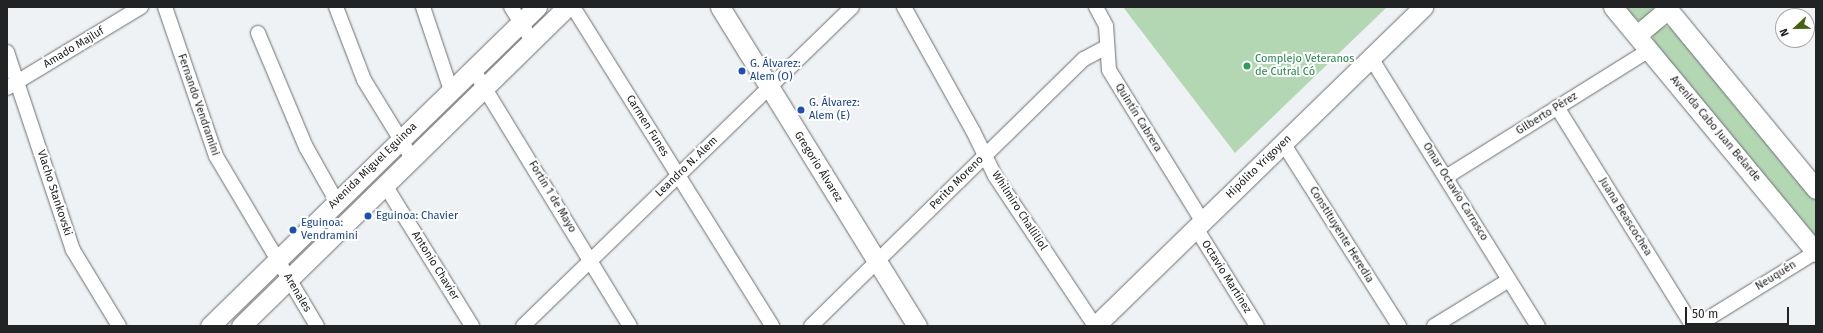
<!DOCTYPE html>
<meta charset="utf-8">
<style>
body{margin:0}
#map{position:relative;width:1823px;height:333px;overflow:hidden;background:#eef2f4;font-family:"Fira Sans",sans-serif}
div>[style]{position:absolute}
.green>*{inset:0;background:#b3d6b3}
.roads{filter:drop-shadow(0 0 1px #6c6f71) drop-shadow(0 0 1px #6c6f71)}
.street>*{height:14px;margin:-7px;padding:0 7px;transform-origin:7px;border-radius:7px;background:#fff}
.secondary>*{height:19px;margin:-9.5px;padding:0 9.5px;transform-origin:9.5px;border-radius:9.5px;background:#fff}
.dots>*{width:11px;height:11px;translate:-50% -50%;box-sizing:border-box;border:2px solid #fff;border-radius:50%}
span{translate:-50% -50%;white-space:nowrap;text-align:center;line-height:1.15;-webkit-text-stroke:4px #fff;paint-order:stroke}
.street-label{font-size:11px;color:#222324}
.leisure-label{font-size:11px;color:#27864d}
.left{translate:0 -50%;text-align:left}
.transit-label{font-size:11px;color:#164399}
.frame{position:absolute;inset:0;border:8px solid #222324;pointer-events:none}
.north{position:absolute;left:1775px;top:8px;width:40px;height:40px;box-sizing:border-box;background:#fff;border:1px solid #a7a7a7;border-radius:50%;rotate:248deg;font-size:11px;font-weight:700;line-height:16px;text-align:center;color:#222324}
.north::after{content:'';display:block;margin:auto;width:14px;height:18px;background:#466112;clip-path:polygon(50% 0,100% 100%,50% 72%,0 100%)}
.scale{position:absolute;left:1685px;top:307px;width:104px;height:18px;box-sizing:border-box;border:2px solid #222324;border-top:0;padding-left:5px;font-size:12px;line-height:14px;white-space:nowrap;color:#222324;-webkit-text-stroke:3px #fff;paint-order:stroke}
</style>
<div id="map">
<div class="green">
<div style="clip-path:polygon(1123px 7px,1387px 7px,1235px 153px)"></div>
<div style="clip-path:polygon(1621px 7px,1653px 7px,1652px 11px,1642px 20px,1637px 20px)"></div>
<div style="clip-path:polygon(1663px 25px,1675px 29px,1816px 200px,1816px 238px,1653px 42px,1653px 33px)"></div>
</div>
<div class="roads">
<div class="street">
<div style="left:165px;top:7px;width:157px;rotate:71.1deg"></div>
<div style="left:216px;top:156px;width:198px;rotate:59.3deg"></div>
<div style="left:336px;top:7px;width:78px;rotate:69deg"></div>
<div style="left:364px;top:80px;width:92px;rotate:58.4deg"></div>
<div style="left:423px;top:7px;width:88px;rotate:71.4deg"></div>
<div style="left:511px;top:7px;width:40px;rotate:58deg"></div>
<div style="left:573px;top:7px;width:376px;rotate:58deg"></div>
<div style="left:904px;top:7px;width:142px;rotate:60.9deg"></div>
<div style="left:973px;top:131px;width:50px;rotate:63.9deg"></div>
<div style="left:995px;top:176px;width:180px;rotate:56.3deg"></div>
<div style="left:1096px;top:7px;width:21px;rotate:62deg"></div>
<div style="left:1106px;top:26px;width:44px;rotate:86.1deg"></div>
<div style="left:1109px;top:70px;width:179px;rotate:58.3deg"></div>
<div style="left:258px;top:33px;width:124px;rotate:67.2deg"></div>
<div style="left:306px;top:147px;width:63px;rotate:60.6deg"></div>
<div style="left:7px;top:52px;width:209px;rotate:71.6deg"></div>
<div style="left:73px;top:250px;width:89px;rotate:58.8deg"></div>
<div style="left:1371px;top:58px;width:316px;rotate:58.1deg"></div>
<div style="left:473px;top:69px;width:301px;rotate:58.6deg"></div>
<div style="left:7px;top:88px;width:157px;rotate:-31.2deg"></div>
<div style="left:1557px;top:107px;width:258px;rotate:58.2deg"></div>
<div style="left:1283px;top:143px;width:217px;rotate:57.6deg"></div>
<div style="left:1446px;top:177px;width:239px;rotate:-32deg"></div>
<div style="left:385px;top:185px;width:166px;rotate:58.3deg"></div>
<div style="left:1196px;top:228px;width:115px;rotate:58.1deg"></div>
<div style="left:523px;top:326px;width:458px;rotate:-44.1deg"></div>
<div style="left:811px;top:326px;width:382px;rotate:-44.4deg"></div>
<div style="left:1084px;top:59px;width:26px;rotate:-28deg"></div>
<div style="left:1434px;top:326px;width:88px;rotate:-31.5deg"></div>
<div style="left:1696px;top:326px;width:141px;rotate:-31.7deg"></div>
</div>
<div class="secondary">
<div style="left:720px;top:7px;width:375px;rotate:58.3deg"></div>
<div style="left:1613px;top:7px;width:318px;rotate:50.4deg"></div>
<div style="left:1666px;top:7px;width:236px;rotate:50.5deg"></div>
<div style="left:1637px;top:35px;width:40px;rotate:-40deg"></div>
<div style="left:210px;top:326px;width:457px;rotate:-44.3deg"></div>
<div style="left:241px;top:326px;width:456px;rotate:-44.4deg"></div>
<div style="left:1095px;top:326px;width:458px;rotate:-44.2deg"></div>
</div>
</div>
<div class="dots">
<div style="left:1247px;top:66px;background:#2e9e5b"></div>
<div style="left:742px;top:71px;background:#1a4fb4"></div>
<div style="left:801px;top:110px;background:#1a4fb4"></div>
<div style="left:368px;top:216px;background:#1a4fb4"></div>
<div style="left:293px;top:230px;background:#1a4fb4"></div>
</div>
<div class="street-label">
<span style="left:74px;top:48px;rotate:-31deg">Amado Majluf</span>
<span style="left:198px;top:105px;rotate:71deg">Fernando Vendramini</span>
<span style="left:1547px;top:114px;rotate:-32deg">Gilberto Pérez</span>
<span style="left:1138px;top:118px;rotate:58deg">Quintín Cabrera</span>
<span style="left:647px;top:126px;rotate:58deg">Carmen Funes</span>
<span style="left:1715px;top:129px;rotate:50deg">Avenida Cabo Juan Belarde</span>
<span style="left:373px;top:166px;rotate:-44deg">Avenida Miguel Eguinoa</span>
<span style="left:687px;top:167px;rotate:-44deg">Leandro N. Alem</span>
<span style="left:818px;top:167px;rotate:58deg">Gregorio Álvarez</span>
<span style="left:1259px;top:167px;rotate:-44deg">Hipólito Yrigoyen</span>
<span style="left:957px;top:183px;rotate:-45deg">Perito Moreno</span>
<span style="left:1455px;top:192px;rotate:58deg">Omar Octavio Carrasco</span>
<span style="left:54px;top:193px;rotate:72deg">Vlacho Stankovski</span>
<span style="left:552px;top:197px;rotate:59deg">Fortín 1 de Mayo</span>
<span style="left:1019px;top:211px;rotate:57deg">Whilmiro Challiliol</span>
<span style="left:1625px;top:217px;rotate:58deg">Juana Beascochea</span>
<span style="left:1341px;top:235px;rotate:58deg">Constituyente Heredia</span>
<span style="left:435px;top:266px;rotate:58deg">Antonio Chavier</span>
<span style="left:1776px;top:276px;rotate:-32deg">Neuquén</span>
<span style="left:1226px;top:277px;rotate:58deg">Octavio Martínez</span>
<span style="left:297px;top:293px;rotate:59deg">Arenales</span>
</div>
<div class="leisure-label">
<span class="left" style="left:1255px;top:66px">Complejo Veteranos<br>de Cutral Có</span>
</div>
<div class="transit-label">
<span class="left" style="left:750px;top:71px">G. Álvarez:<br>Alem (O)</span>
<span class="left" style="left:809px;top:110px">G. Álvarez:<br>Alem (E)</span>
<span class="left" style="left:376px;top:216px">Eguinoa: Chavier</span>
<span class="left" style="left:301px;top:230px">Eguinoa:<br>Vendramini</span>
</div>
<div class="frame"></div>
<div class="north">N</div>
<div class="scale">50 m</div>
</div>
